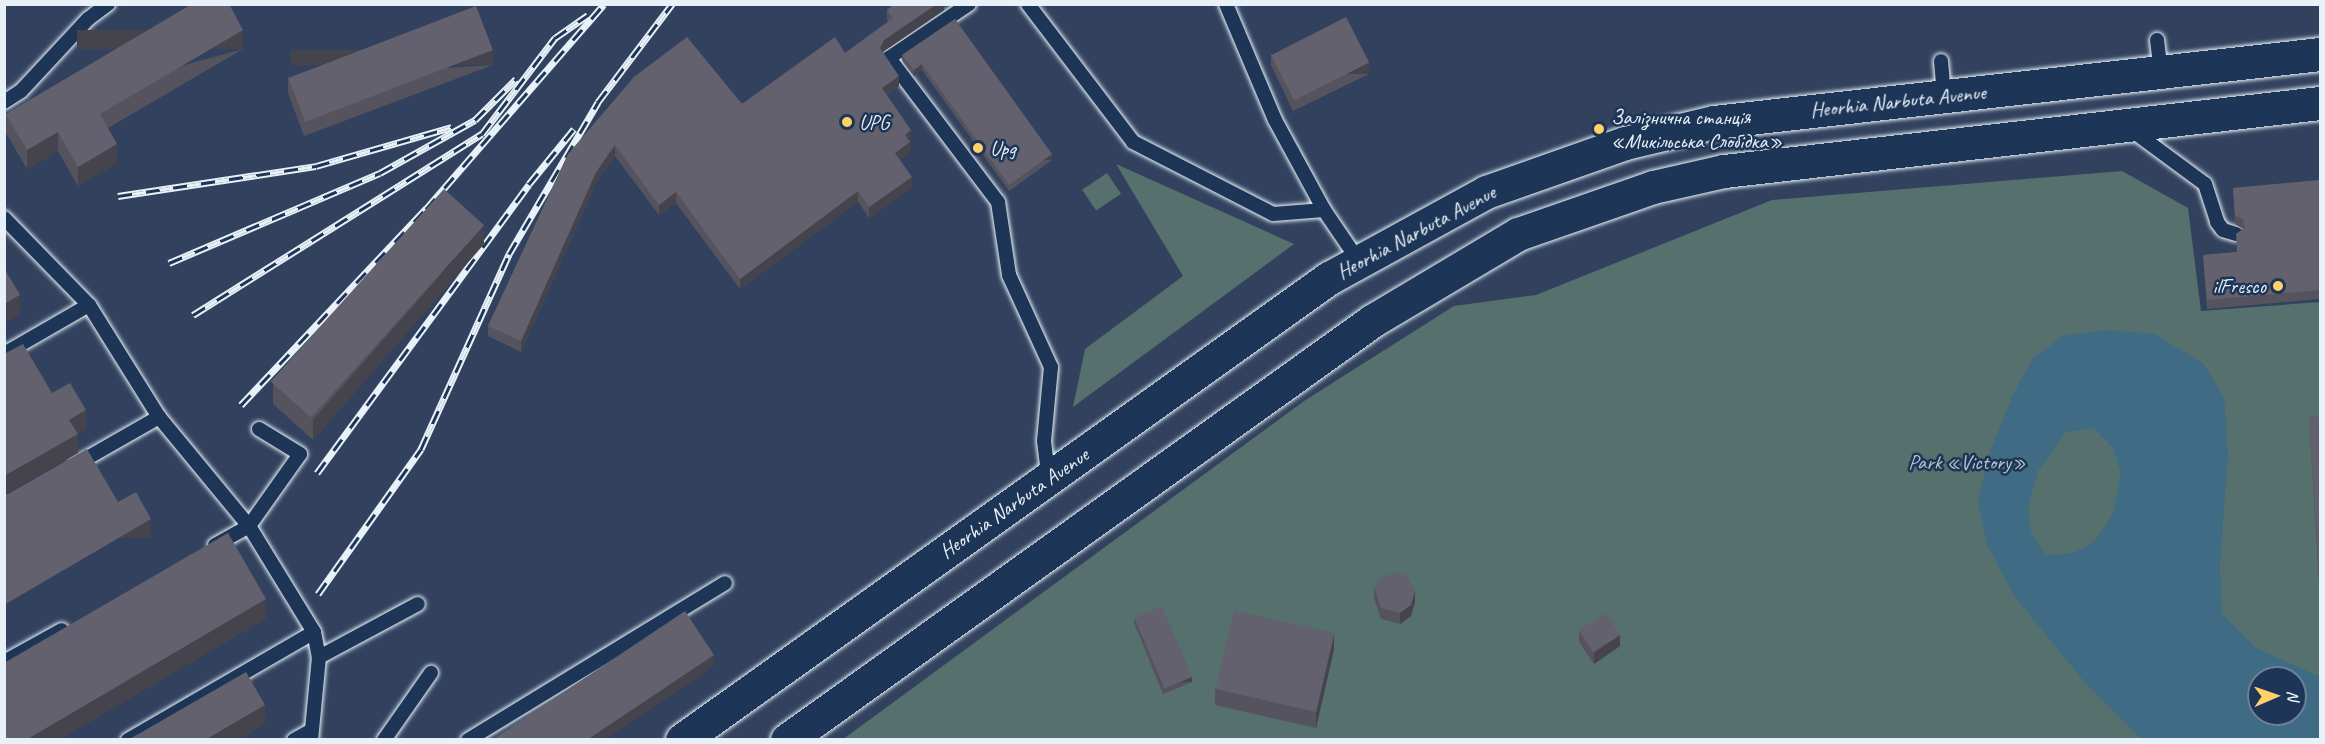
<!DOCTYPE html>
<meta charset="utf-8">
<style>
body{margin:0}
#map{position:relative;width:2325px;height:744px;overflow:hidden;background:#32425e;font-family:Caveat,sans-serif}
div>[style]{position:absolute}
.green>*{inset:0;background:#56706d;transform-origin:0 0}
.water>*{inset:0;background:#3f6b84}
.roads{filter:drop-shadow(0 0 2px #e8f1f8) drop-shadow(0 0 2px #e8f1f8)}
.lane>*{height:14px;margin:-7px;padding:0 7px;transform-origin:7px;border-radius:7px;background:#1d3557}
.primary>*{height:33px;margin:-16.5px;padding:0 16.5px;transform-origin:16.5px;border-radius:16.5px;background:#1d3557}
.rail>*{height:7px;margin-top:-3.5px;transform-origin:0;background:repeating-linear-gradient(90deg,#1d3557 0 14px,#e8f1f8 0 28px);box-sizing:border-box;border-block:2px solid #e8f1f8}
.wall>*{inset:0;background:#55535e}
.shaded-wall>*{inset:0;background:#45444c;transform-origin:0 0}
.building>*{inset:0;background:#63616d;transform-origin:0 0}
.dots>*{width:16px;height:16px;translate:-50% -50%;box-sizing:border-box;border:3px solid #1d3557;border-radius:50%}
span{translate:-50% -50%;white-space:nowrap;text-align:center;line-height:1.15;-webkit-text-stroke:5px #1d3557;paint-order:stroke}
.street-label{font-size:21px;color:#e8f1f8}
.poi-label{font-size:21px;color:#e8f1f8}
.left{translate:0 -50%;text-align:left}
.right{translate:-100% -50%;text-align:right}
.park-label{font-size:21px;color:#b5c4c7}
.frame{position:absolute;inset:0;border:6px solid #e8f1f8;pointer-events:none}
.north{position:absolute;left:2247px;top:666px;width:60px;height:60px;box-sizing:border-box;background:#1d3557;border:2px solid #6e8097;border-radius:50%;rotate:88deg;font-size:16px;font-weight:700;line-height:24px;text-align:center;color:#e8f1f8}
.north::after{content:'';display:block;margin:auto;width:21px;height:27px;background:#ffd166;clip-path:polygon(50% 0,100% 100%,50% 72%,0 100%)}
</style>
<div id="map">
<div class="green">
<div style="clip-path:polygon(1116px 164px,1294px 244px,1073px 407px,1085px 349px,1183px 276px)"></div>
<div style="clip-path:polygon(evenodd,2122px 171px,2188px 208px,2201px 311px,2320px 302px,2320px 739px,842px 740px,1304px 401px,1454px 306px,1536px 295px,1772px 200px,2122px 171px,2259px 678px,2295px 678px,2295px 714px,2259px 714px,2259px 678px)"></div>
<div style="left:1107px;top:173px;width:25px;height:30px;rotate:56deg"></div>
</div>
<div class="water">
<div style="clip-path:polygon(evenodd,2107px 330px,2155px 334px,2204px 364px,2224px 398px,2228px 452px,2220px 567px,2222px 614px,2256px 648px,2320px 677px,2320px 739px,2141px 739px,2086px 684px,2015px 597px,1987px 545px,1978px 502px,1991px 449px,2014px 392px,2034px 357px,2063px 336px,2107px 330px,2093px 428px,2113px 448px,2121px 474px,2113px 514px,2095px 541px,2073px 553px,2046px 555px,2031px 533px,2028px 508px,2038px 471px,2066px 432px,2093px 428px,2107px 330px,2259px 678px,2295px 678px,2295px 714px,2259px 714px,2259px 678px)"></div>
</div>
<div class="roads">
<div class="lane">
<div style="left:969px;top:4px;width:97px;rotate:146deg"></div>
<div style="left:889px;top:58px;width:181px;rotate:52.9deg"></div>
<div style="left:998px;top:202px;width:74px;rotate:81.4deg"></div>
<div style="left:1009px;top:275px;width:101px;rotate:65.5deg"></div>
<div style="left:1051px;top:367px;width:74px;rotate:95.4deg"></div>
<div style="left:1044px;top:441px;width:35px;rotate:83deg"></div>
<div style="left:1028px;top:4px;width:173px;rotate:52.7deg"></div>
<div style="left:1133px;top:142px;width:157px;rotate:27.2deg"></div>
<div style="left:1273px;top:214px;width:51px;rotate:-4.5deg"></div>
<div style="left:1226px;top:4px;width:126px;rotate:67.1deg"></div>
<div style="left:1275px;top:120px;width:102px;rotate:61.4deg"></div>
<div style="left:1324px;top:210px;width:60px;rotate:55.8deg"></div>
<div style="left:2157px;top:40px;width:31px;rotate:83deg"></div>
<div style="left:1941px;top:61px;width:35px;rotate:85deg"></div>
<div style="left:4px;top:102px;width:20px;rotate:-33deg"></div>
<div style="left:21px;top:91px;width:98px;rotate:-47.1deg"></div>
<div style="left:88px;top:19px;width:25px;rotate:-37deg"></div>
<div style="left:2129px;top:128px;width:94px;rotate:36.4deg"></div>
<div style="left:2205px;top:184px;width:40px;rotate:72deg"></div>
<div style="left:2217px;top:222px;width:10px;rotate:53deg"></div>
<div style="left:2223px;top:230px;width:14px;rotate:17deg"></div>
<div style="left:4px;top:218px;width:122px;rotate:45.7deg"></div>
<div style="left:89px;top:305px;width:132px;rotate:58deg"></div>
<div style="left:159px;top:417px;width:141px;rotate:50.5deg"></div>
<div style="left:249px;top:526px;width:124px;rotate:58.5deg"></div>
<div style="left:314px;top:632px;width:25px;rotate:79deg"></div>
<div style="left:319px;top:657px;width:83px;rotate:95.5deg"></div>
<div style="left:4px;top:354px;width:98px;rotate:-30deg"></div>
<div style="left:75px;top:465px;width:97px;rotate:-29.7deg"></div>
<div style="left:215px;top:545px;width:39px;rotate:-29deg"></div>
<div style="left:249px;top:526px;width:88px;rotate:-54.7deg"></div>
<div style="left:300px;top:454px;width:48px;rotate:-148.6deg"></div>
<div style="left:319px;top:657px;width:112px;rotate:-28.2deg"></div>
<div style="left:4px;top:662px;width:66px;rotate:-28.9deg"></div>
<div style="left:128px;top:740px;width:215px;rotate:-30.1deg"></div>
<div style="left:294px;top:740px;width:18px;rotate:-29deg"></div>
<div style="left:384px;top:740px;width:82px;rotate:-55deg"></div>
<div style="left:468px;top:740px;width:301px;rotate:-31.4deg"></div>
</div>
<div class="primary">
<div style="left:682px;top:740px;width:795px;rotate:-35.53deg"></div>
<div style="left:1329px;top:278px;width:179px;rotate:-28.7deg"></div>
<div style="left:1486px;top:192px;width:147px;rotate:-19.4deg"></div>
<div style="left:1625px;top:143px;width:91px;rotate:-13.3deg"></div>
<div style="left:1714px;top:122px;width:610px;rotate:-6.4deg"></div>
<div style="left:787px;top:740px;width:720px;rotate:-35.61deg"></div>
<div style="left:1372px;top:321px;width:170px;rotate:-30.8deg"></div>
<div style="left:1518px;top:234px;width:143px;rotate:-19.2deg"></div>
<div style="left:1653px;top:187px;width:73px;rotate:-12.7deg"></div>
<div style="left:1724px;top:171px;width:600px;rotate:-6.51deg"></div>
</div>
</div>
<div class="rail">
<div style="left:118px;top:196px;width:200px;rotate:-8.6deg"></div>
<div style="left:316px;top:166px;width:141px;rotate:-16deg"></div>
<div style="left:169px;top:263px;width:229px;rotate:-23.1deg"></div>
<div style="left:380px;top:173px;width:109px;rotate:-29.2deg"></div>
<div style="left:475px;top:120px;width:58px;rotate:-45deg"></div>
<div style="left:193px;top:315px;width:341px;rotate:-32.1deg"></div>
<div style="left:482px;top:134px;width:121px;rotate:-52.8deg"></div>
<div style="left:555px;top:38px;width:40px;rotate:-34.9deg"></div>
<div style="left:241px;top:405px;width:270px;rotate:-46.7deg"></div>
<div style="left:426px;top:209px;width:271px;rotate:-49deg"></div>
<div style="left:317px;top:473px;width:358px;rotate:-53.7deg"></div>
<div style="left:529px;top:184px;width:71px;rotate:-50.7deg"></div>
<div style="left:318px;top:594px;width:178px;rotate:-54.6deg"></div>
<div style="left:421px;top:449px;width:214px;rotate:-65.7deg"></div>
<div style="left:509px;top:254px;width:176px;rotate:-59.6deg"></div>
<div style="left:598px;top:102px;width:123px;rotate:-52.9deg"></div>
</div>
<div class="wall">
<div style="clip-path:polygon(944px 4px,944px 10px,884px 51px,883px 52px,899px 86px,887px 95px,911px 140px,910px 141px,910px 153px,900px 160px,912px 187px,869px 218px,858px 202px,740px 289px,676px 203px,659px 215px,615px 156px,596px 183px,521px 352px,488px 336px,488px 326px,568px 154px,742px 104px,845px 53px,888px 22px,887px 20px,887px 10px)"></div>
<div style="clip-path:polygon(955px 19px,1052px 160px,1009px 191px,922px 70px,914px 76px,902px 60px,902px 55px)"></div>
<div style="clip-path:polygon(243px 49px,108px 128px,117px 163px,78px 186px,58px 151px,27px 169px,6px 133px,6px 114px)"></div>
<div style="clip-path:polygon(1271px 54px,1369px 74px,1293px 111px,1271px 65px)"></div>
<div style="clip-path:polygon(493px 65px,304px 136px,288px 93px,288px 78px)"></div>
<div style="clip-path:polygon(2320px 180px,2320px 299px,2207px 309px,2203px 255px,2237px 252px,2243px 229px,2235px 224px,2233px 188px)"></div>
<div style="clip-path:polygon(484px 244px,313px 440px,273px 404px,273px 384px)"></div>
<div style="clip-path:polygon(2320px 416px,2320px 582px,2319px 582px,2309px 417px)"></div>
<div style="clip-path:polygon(1374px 587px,1415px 602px,1411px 616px,1400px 624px,1381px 619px,1374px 598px)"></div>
<div style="clip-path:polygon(1134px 618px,1192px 682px,1163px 694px,1134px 623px)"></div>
<div style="clip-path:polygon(1579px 631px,1620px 646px,1594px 664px,1579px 642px)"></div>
<div style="clip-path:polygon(1334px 649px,1316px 728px,1215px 705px,1215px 689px)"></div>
</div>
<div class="shaded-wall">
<div style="clip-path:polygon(937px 4px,944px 4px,944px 10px,884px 51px,880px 58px,880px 48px,884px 40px)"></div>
<div style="left:243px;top:30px;width:19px;height:166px;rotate:90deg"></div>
<div style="left:493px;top:50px;width:15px;height:202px;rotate:90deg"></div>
<div style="left:1369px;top:63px;width:11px;height:85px;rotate:90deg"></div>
<div style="clip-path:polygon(922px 64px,922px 70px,914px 76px,914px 70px)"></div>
<div style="clip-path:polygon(899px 76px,899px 86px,882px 99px,882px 88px)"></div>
<div style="clip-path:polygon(911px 130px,911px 140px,905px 145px,905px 135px)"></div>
<div style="clip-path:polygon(58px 132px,58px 151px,27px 169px,27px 150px)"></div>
<div style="clip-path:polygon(910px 142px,910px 153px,895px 164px,895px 153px)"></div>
<div style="clip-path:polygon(117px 144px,117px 163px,78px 186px,78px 167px)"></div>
<div style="clip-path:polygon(615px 145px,615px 156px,596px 183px,521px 352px,521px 341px,596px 172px)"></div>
<div style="left:1052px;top:154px;width:6px;height:53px;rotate:90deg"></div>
<div style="clip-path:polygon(912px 177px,912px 187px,869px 218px,869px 207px)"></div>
<div style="clip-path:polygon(858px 191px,858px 202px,740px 289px,740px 279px)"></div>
<div style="clip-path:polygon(676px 192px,676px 203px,659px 215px,659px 205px)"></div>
<div style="clip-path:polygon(484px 225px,484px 244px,313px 440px,313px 420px)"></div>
<div style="clip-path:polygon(20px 295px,20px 314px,4px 323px,4px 304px)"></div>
<div style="clip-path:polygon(86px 410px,86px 429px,78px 434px,78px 453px,4px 495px,4px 476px,69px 420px)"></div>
<div style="left:151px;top:519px;width:19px;height:170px;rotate:90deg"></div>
<div style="clip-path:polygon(1415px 591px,1415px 602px,1411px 616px,1400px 624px,1400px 613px)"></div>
<div style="clip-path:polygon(266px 599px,266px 619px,59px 740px,26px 740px)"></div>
<div style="clip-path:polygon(1334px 633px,1334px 649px,1316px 728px,1316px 713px)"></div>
<div style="clip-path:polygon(1620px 635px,1620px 646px,1594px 664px,1594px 653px)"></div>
<div style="clip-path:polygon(714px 655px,714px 666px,604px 740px,587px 740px)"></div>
<div style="left:1192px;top:677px;width:5px;height:31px;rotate:90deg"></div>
<div style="clip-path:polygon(265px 705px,265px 724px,239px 740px,205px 740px)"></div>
</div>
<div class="building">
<div style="clip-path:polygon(192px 4px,229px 4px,243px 30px,100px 114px,117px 144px,78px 167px,58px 132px,27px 150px,6px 114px)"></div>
<div style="clip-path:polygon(894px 4px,937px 4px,884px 40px,880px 48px,899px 76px,882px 88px,911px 130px,905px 135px,910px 142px,895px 153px,912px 177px,869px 207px,858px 191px,740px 279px,676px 192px,659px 205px,615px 145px,596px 172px,521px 341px,488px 326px,568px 154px,634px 77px,687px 37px,742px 104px,835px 37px,845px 53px,893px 18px,887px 10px)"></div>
<div style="left:476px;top:6px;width:47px;height:201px;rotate:69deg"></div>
<div style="left:1346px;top:17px;width:51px;height:84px;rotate:63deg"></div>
<div style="clip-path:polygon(955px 19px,1052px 154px,1009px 185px,922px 64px,914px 70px,902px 55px)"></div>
<div style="clip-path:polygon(2320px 180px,2320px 290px,2207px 300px,2203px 255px,2237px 252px,2236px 234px,2245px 227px,2243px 219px,2235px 215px,2233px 188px)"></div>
<div style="left:444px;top:189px;width:54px;height:259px;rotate:42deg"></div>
<div style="clip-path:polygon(4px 268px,20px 295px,4px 304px)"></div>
<div style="clip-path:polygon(23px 344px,52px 393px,70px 383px,86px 410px,69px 420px,78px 434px,4px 476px,4px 354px)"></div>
<div style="clip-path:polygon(2320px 416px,2320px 571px,2319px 571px,2309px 417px)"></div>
<div style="clip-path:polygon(87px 449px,118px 502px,136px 492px,151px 519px,4px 605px,4px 494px,8px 494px)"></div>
<div style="clip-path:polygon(228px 533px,266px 599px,26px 740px,4px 740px,4px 663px)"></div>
<div style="clip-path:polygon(1397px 572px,1406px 575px,1415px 591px,1411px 605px,1400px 613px,1381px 608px,1374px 587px,1381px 577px)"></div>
<div style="left:1162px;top:606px;width:77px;height:30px;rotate:67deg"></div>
<div style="left:1234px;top:610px;width:103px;height:81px;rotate:13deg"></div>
<div style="clip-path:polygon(685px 611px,714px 655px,587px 740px,492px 740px)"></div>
<div style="left:1606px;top:613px;width:26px;height:32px;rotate:58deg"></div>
<div style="clip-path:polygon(246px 672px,265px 705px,205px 740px,128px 740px)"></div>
</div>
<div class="dots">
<div style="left:847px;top:122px;background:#ffd166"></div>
<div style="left:1599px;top:129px;background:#ffd166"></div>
<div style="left:978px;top:148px;background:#ffd166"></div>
<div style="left:2278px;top:286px;background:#ffd166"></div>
</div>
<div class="street-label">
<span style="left:1898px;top:101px;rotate:-6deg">Heorhia Narbuta Avenue</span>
<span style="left:1416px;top:232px;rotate:-28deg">Heorhia Narbuta Avenue</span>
<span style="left:1014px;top:503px;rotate:-35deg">Heorhia Narbuta Avenue</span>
</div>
<div class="poi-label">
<span class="left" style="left:1611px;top:129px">Залізнична станція<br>«Микільська Слобідка»</span>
<span class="left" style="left:859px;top:122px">UPG</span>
<span class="left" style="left:990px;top:148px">Upg</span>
<span class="right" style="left:2266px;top:286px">ilFresco</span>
</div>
<div class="park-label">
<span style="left:1967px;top:462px">Park «Victory»</span>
</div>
<div class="frame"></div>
<div class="north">N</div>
</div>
